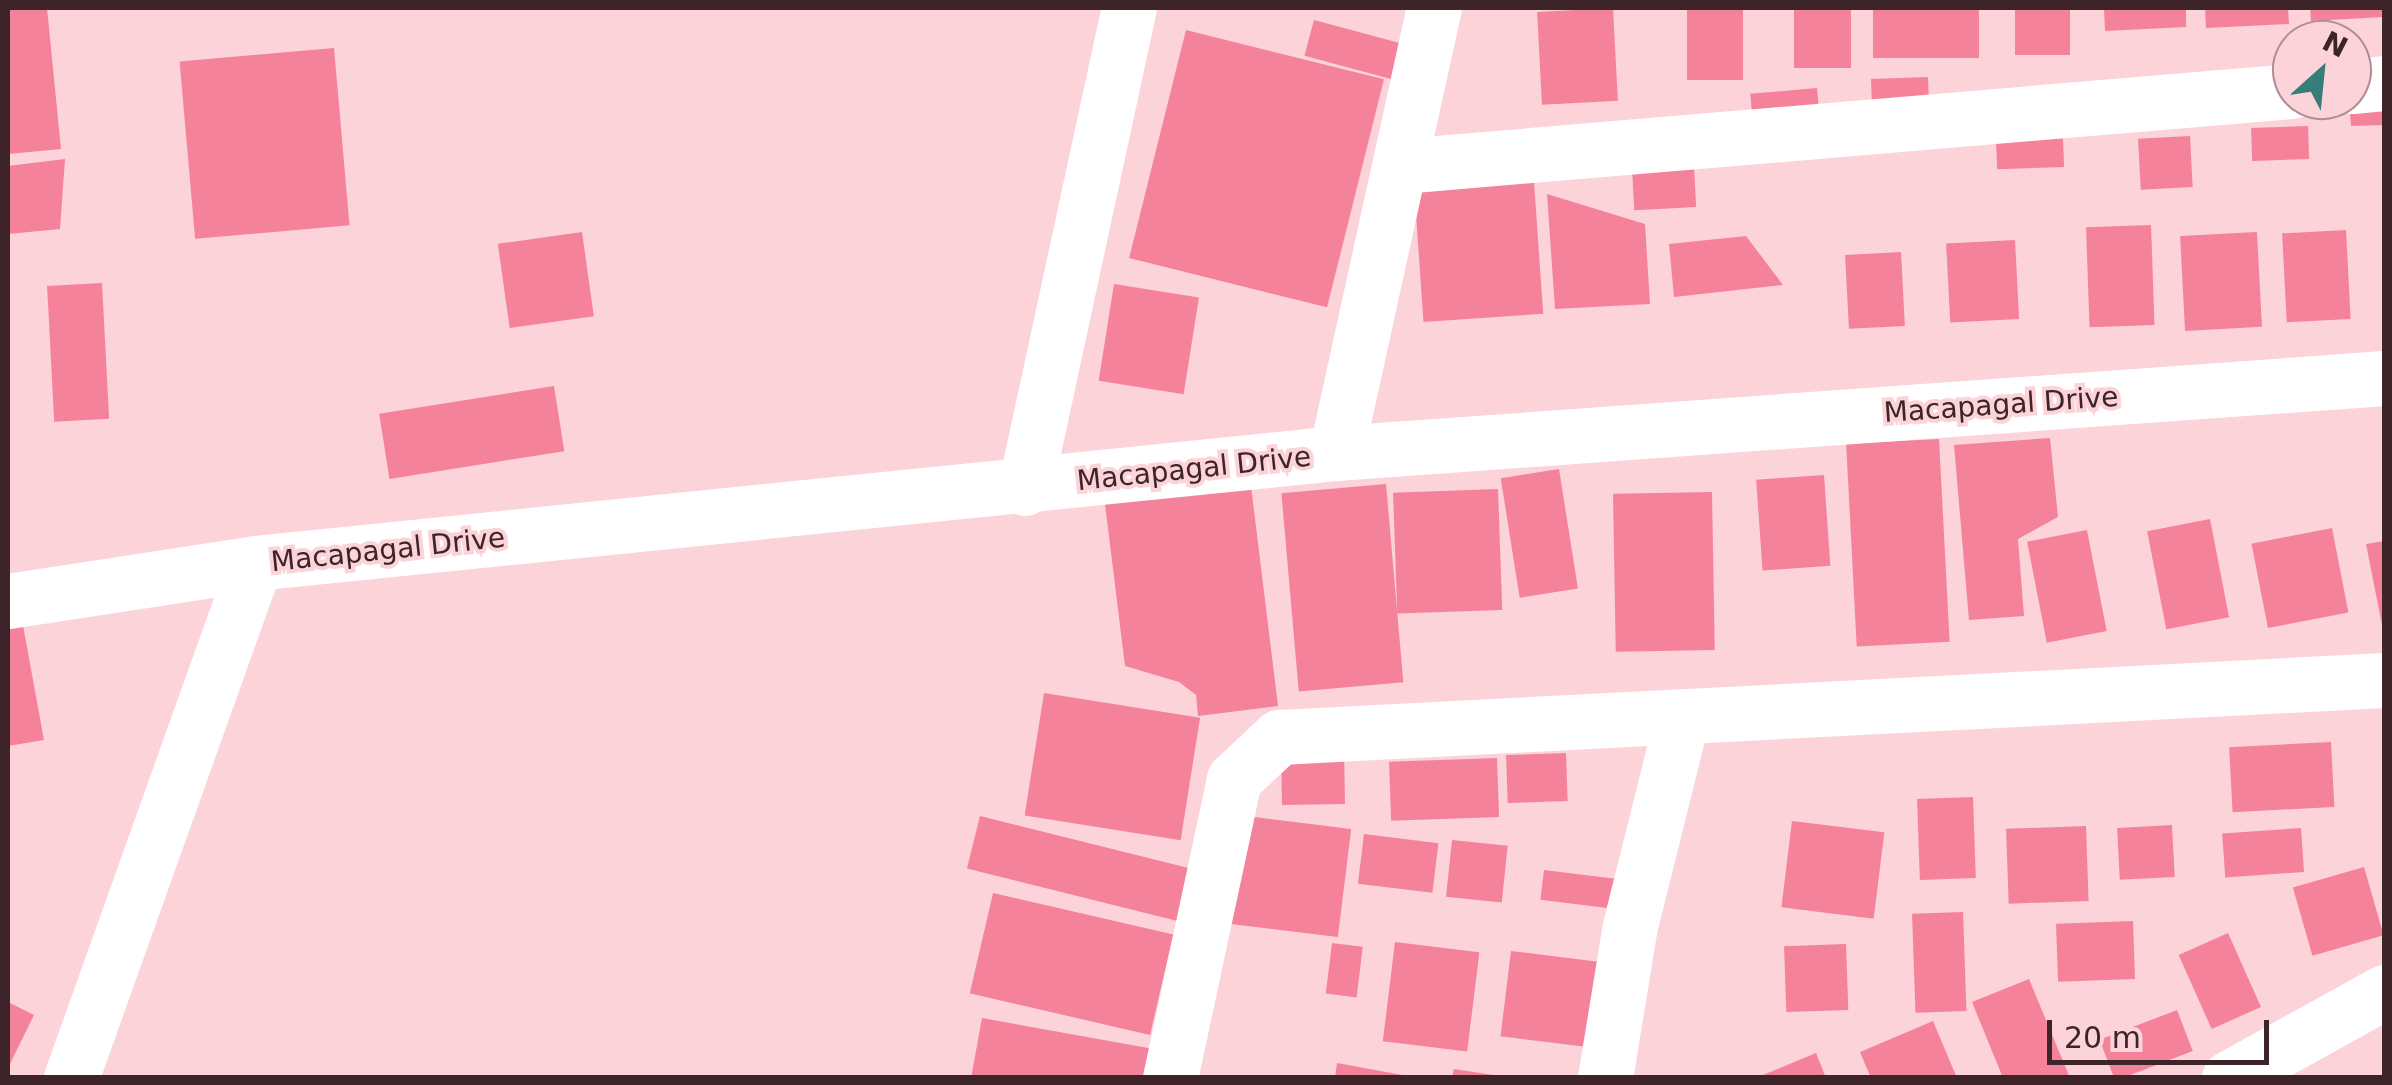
<!DOCTYPE html>
<style>
body{margin:0}
#map{position:relative;width:2392px;height:1085px;overflow:hidden;background:#fbd3d9;font-family:"DejaVu Sans",sans-serif}
div>[style]{position:absolute}
.building>*{inset:0;background:#f5829b;transform-origin:0 0}
.street>*{height:55px;margin:-27.5px;padding:0 27.5px;transform-origin:27.5px;border-radius:27.5px;background:#fff}
.secondary>*{height:55px;margin:-27.5px;padding:0 27.5px;transform-origin:27.5px;border-radius:27.5px;background:#fff}
span{translate:-50% -50%;white-space:nowrap;text-align:center;line-height:1.15;-webkit-text-stroke:8px #fbd3d9;paint-order:stroke}
.street-label{font-size:28px;color:#3c2428}
.frame{position:absolute;inset:0;border:10px solid #3c2428;pointer-events:none}
.north{position:absolute;left:2272px;top:20px;width:100px;height:100px;box-sizing:border-box;background:#fbd3d9;border:2px solid #af8d92;border-radius:50%;rotate:27deg;font-size:28px;font-weight:700;line-height:40px;text-align:center;color:#3c2428}
.north::after{content:'';display:block;margin:auto;width:35px;height:45px;background:#377e78;clip-path:polygon(50% 0,100% 100%,50% 72%,0 100%)}
.scale{position:absolute;left:2047px;top:1020px;width:222px;height:45px;box-sizing:border-box;border:5px solid #3c2428;border-top:0;padding-left:12px;font-size:30px;line-height:35px;white-space:nowrap;color:#3c2428;-webkit-text-stroke:8px #fbd3d9;paint-order:stroke}
</style>
<div id="map">
<div class="building">
<div style="clip-path:polygon(8px 8px,47px 8px,61px 149px,8px 154px)"></div>
<div style="left:1613px;top:8px;width:93px;height:76px;rotate:87deg"></div>
<div style="left:1687px;top:8px;width:56px;height:72px"></div>
<div style="left:1794px;top:8px;width:57px;height:60px"></div>
<div style="left:1873px;top:8px;width:106px;height:50px"></div>
<div style="left:2015px;top:8px;width:55px;height:47px"></div>
<div style="clip-path:polygon(2104px 8px,2186px 8px,2186px 27px,2105px 31px)"></div>
<div style="clip-path:polygon(2205px 8px,2288px 8px,2289px 24px,2206px 28px)"></div>
<div style="clip-path:polygon(2310px 8px,2384px 8px,2384px 17px,2311px 21px)"></div>
<div style="left:1314px;top:20px;width:101px;height:37px;rotate:15deg"></div>
<div style="left:1186px;top:30px;width:204px;height:235px;rotate:14deg"></div>
<div style="left:334px;top:48px;width:178px;height:155px;rotate:85deg"></div>
<div style="left:1928px;top:77px;width:38px;height:57px;rotate:88deg"></div>
<div style="left:1817px;top:88px;width:36px;height:67px;rotate:85deg"></div>
<div style="clip-path:polygon(2383px 95px,2384px 125px,2351px 126px,2349px 100px)"></div>
<div style="left:2308px;top:126px;width:33px;height:57px;rotate:88deg"></div>
<div style="left:2190px;top:136px;width:51px;height:52px;rotate:87deg"></div>
<div style="left:2063px;top:137px;width:30px;height:67px;rotate:88deg"></div>
<div style="clip-path:polygon(65px 159px,60px 229px,8px 234px,8px 166px)"></div>
<div style="left:1694px;top:166px;width:41px;height:62px;rotate:87deg"></div>
<div style="left:1534px;top:182px;width:132px;height:120px;rotate:86deg"></div>
<div style="clip-path:polygon(1547px 194px,1645px 224px,1650px 304px,1555px 309px)"></div>
<div style="left:2151px;top:225px;width:100px;height:65px;rotate:88deg"></div>
<div style="left:2346px;top:230px;width:89px;height:64px;rotate:87deg"></div>
<div style="left:582px;top:232px;width:85px;height:85px;rotate:82deg"></div>
<div style="left:2257px;top:232px;width:95px;height:77px;rotate:87deg"></div>
<div style="clip-path:polygon(1746px 236px,1783px 285px,1674px 297px,1669px 244px)"></div>
<div style="left:2015px;top:240px;width:79px;height:69px;rotate:87deg"></div>
<div style="left:1901px;top:252px;width:74px;height:56px;rotate:87deg"></div>
<div style="left:102px;top:283px;width:136px;height:55px;rotate:87deg"></div>
<div style="left:1114px;top:284px;width:86px;height:98px;rotate:9deg"></div>
<div style="left:554px;top:386px;width:66px;height:177px;rotate:81deg"></div>
<div style="clip-path:polygon(2050px 438px,2058px 517px,2018px 539px,2024px 616px,1969px 620px,1954px 445px)"></div>
<div style="left:1939px;top:439px;width:203px;height:93px;rotate:87deg"></div>
<div style="left:1559px;top:469px;width:121px;height:59px;rotate:81deg"></div>
<div style="left:1824px;top:475px;width:91px;height:68px;rotate:86deg"></div>
<div style="left:1386px;top:484px;width:199px;height:105px;rotate:85deg"></div>
<div style="clip-path:polygon(1251px 486px,1278px 706px,1198px 716px,1196px 695px,1179px 682px,1125px 666px,1105px 504px)"></div>
<div style="left:1498px;top:489px;width:121px;height:105px;rotate:88deg"></div>
<div style="left:1712px;top:492px;width:158px;height:99px;rotate:89deg"></div>
<div style="left:2210px;top:519px;width:100px;height:64px;rotate:79deg"></div>
<div style="left:2332px;top:528px;width:86px;height:82px;rotate:79deg"></div>
<div style="left:2087px;top:530px;width:103px;height:61px;rotate:79deg"></div>
<div style="clip-path:polygon(2384px 541px,2384px 630px,2383px 630px,2366px 544px)"></div>
<div style="clip-path:polygon(22px 620px,44px 740px,8px 746px,8px 622px)"></div>
<div style="left:1044px;top:693px;width:158px;height:124px;rotate:9deg"></div>
<div style="left:2331px;top:742px;width:65px;height:102px;rotate:87deg"></div>
<div style="left:1344px;top:747px;width:57px;height:63px;rotate:89deg"></div>
<div style="left:1566px;top:753px;width:48px;height:60px;rotate:88deg"></div>
<div style="left:1497px;top:758px;width:59px;height:108px;rotate:88deg"></div>
<div style="left:1973px;top:797px;width:81px;height:56px;rotate:88deg"></div>
<div style="left:1238px;top:815px;width:114px;height:109px;rotate:7deg"></div>
<div style="left:980px;top:816px;width:218px;height:54px;rotate:14deg"></div>
<div style="left:1792px;top:821px;width:93px;height:87px;rotate:7deg"></div>
<div style="left:2172px;top:825px;width:52px;height:55px;rotate:87deg"></div>
<div style="left:2086px;top:826px;width:75px;height:80px;rotate:88deg"></div>
<div style="left:2301px;top:828px;width:44px;height:79px;rotate:86deg"></div>
<div style="left:1364px;top:834px;width:75px;height:50px;rotate:7deg"></div>
<div style="left:1452px;top:840px;width:56px;height:57px;rotate:6deg"></div>
<div style="left:2364px;top:867px;width:71px;height:74px;rotate:74deg"></div>
<div style="left:1544px;top:870px;width:78px;height:30px;rotate:7deg"></div>
<div style="left:993px;top:893px;width:185px;height:103px;rotate:13deg"></div>
<div style="left:1963px;top:912px;width:99px;height:51px;rotate:88deg"></div>
<div style="left:2133px;top:921px;width:58px;height:77px;rotate:88deg"></div>
<div style="left:2228px;top:933px;width:81px;height:54px;rotate:66deg"></div>
<div style="left:1395px;top:942px;width:85px;height:100px;rotate:7deg"></div>
<div style="left:1332px;top:943px;width:31px;height:51px;rotate:7deg"></div>
<div style="left:1846px;top:944px;width:66px;height:62px;rotate:88deg"></div>
<div style="left:1511px;top:951px;width:106px;height:86px;rotate:7deg"></div>
<div style="clip-path:polygon(2029px 979px,2070px 1078px,2003px 1078px,1972px 1002px)"></div>
<div style="clip-path:polygon(8px 1002px,34px 1015px,8px 1068px)"></div>
<div style="left:2177px;top:1010px;width:44px;height:83px;rotate:69deg"></div>
<div style="clip-path:polygon(982px 1018px,1154px 1049px,1149px 1078px,971px 1078px)"></div>
<div style="clip-path:polygon(1933px 1021px,1957px 1078px,1871px 1078px,1860px 1052px)"></div>
<div style="clip-path:polygon(1816px 1053px,1826px 1078px,1758px 1078px,1758px 1077px)"></div>
<div style="clip-path:polygon(1337px 1063px,1408px 1076px,1408px 1078px,1335px 1078px)"></div>
<div style="clip-path:polygon(1454px 1069px,1493px 1075px,1493px 1078px,1452px 1078px)"></div>
</div>
<div class="street">
<div style="left:2352px;top:86px;width:32px;rotate:-5deg"></div>
<div style="left:1401px;top:166px;width:894px;rotate:-4.81deg"></div>
<div style="left:1336px;top:453px;width:456px;rotate:-77.6deg"></div>
<div style="left:71px;top:1078px;width:547px;rotate:-70.34deg"></div>
<div style="left:1170px;top:1078px;width:306px;rotate:-77.9deg"></div>
<div style="left:1234px;top:779px;width:62px;rotate:-43deg"></div>
<div style="left:1279px;top:737px;width:1106px;rotate:-2.95deg"></div>
<div style="left:1605px;top:1078px;width:154px;rotate:-80.7deg"></div>
<div style="left:1630px;top:926px;width:214px;rotate:-76deg"></div>
<div style="left:2229px;top:1078px;width:177px;rotate:-29deg"></div>
</div>
<div class="secondary">
<div style="left:1025px;top:488px;width:491px;rotate:-77.8deg"></div>
<div style="left:8px;top:601px;width:250px;rotate:-8.7deg"></div>
<div style="left:255px;top:563px;width:1087px;rotate:-5.81deg"></div>
<div style="left:1336px;top:453px;width:1051px;rotate:-4.09deg"></div>
</div>
<div class="street-label">
<span style="left:2001px;top:405px;rotate:-4deg">Macapagal Drive</span>
<span style="left:1194px;top:469px;rotate:-6deg">Macapagal Drive</span>
<span style="left:388px;top:550px;rotate:-6deg">Macapagal Drive</span>
</div>
<div class="frame"></div>
<div class="north">N</div>
<div class="scale">20 m</div>
</div>
